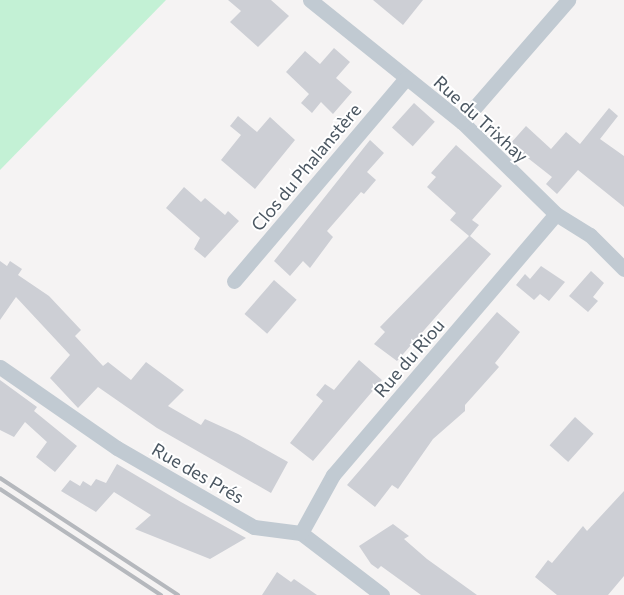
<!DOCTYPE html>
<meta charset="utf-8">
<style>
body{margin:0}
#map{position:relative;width:624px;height:595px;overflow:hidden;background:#f5f3f3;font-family:Commissioner,sans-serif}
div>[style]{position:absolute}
.green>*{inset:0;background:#c3f1d5}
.building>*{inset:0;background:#cdcfd5;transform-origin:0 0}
.street>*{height:15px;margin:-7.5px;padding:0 7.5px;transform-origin:7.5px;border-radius:7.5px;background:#c1cad2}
.rail>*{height:4px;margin:-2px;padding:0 2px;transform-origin:2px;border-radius:2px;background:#b5b8bd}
span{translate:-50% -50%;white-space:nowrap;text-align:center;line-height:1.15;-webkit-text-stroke:4px #fff;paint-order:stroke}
.street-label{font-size:18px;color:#4a5661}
</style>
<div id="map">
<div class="green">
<div style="clip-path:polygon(0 0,166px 0,0 170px)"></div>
</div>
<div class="building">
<div style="clip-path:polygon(228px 0,271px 0,289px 16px,258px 47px,230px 22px,241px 11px)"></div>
<div style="clip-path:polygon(373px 0,423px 0,403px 25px)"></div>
<div style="clip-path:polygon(334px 48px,350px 62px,336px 78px,352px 92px,333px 114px,321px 102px,312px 113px,301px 103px,309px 94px,286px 72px,305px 51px,320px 64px)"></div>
<div style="left:414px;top:103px;width:28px;height:33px;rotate:42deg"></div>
<div style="clip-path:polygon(609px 108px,618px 116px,600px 139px,624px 156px,624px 207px,578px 170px,557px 194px,546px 184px,552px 177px,510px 144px,526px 126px,551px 149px,566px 132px,580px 144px)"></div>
<div style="clip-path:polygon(238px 116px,257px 132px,270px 117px,295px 140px,255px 189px,221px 160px,241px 135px,230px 126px)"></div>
<div style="clip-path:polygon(370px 140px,384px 153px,367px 172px,376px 180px,364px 194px,361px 192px,327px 231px,333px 237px,310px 268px,303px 261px,290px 276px,274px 261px)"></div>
<div style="clip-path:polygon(456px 145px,502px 186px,472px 220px,479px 225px,470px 236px,491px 254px,397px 361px,374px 344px,385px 332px,380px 327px,469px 236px,450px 220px,456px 213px,427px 187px,436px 177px,431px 173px)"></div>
<div style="clip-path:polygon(184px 187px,201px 202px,205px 198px,225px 215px,228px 211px,239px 221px,205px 258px,194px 249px,200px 238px,166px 208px)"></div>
<div style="clip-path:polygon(0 261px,7px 266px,10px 261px,22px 269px,18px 275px,49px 296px,81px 330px,75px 336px,103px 366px,108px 362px,131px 380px,146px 362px,184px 390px,168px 406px,201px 425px,205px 419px,238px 434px,288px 462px,271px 493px,157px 428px,98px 387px,78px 408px,50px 378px,70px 355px,16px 297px,0 320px)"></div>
<div style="clip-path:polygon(541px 266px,565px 282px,549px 301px,540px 294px,534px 300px,516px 285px,525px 274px,530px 279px)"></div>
<div style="clip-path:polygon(591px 271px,604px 283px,593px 297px,598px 301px,588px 312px,569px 296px)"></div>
<div style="left:274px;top:280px;width:30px;height:45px;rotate:41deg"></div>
<div style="clip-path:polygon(497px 312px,520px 332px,495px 363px,499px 367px,465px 405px,465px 411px,433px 439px,398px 489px,392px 485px,375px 507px,347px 485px)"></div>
<div style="clip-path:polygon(359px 360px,382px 380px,313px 461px,290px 443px,323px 401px,316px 395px,325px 384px,334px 390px)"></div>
<div style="clip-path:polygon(0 380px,37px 407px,34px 411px,77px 446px,55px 472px,36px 457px,47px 442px,25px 422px,14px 437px,0 430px)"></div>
<div style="left:575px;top:417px;width:25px;height:38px;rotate:42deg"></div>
<div style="clip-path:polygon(117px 464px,181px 502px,246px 538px,210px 559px,135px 529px,151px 515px,114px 492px,96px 512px,61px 491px,70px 480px,80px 486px,83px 481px,91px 486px,96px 479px,106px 483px)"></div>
<div style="clip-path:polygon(624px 491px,624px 576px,608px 595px,557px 595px,535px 577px,548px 560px,552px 563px,583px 526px,587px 531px)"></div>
<div style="clip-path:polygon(393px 524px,409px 536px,404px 539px,427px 559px,477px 595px,421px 595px,381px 566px,378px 569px,371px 564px,359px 546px)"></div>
<div style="clip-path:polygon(277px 572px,291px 582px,294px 579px,317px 595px,262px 595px)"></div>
</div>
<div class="street">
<div style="left:310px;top:0;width:195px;rotate:38.8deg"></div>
<div style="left:462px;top:122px;width:132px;rotate:44.4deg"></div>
<div style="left:556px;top:214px;width:40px;rotate:32deg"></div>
<div style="left:590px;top:235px;width:48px;rotate:45deg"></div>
<div style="left:462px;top:122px;width:162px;rotate:-49deg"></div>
<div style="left:234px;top:281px;width:266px;rotate:-49.7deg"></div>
<div style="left:0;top:367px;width:142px;rotate:34.7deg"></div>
<div style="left:117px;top:448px;width:158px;rotate:30deg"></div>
<div style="left:254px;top:527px;width:47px;rotate:7.3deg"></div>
<div style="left:301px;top:533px;width:102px;rotate:37.4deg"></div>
<div style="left:301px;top:533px;width:66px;rotate:-61.1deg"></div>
<div style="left:333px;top:475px;width:343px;rotate:-49.5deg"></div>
</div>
<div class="rail">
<div style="left:0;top:478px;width:213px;rotate:33.3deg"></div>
<div style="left:0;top:489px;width:193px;rotate:33.4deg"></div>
</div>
<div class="street-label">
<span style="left:481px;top:119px;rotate:42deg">Rue du Trixhay</span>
<span style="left:306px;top:167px;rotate:-50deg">Clos du Phalanstère</span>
<span style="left:409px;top:358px;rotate:-49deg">Rue du Riou</span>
<span style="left:198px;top:473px;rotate:30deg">Rue des Prés</span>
</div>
</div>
